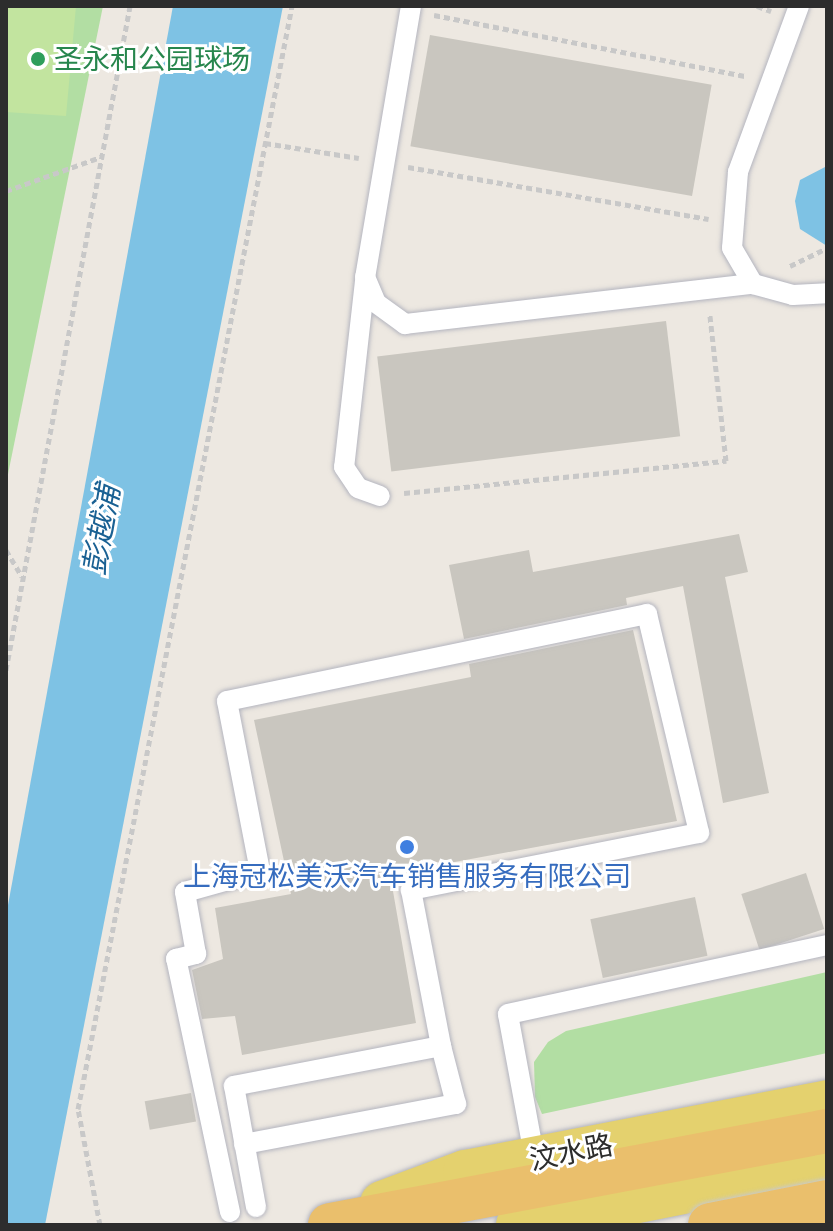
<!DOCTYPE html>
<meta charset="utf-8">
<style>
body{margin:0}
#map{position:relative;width:833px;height:1231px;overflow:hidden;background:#ede8e1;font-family:"Golos Text","Noto Sans SC",sans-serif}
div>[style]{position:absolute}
.green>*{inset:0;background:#b2dea3}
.pitch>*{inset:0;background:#c2e49f}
.water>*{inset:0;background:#7ec2e4}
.building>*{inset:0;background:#c9c6bf;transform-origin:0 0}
.path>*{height:5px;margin-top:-2.5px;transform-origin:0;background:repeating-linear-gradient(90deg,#c8c8c8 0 6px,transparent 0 10px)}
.roads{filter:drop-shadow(0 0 2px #b4b5bf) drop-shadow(0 0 2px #b4b5bf)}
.service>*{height:20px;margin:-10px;padding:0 10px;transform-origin:10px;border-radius:10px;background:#fff}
.primary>*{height:44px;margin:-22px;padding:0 22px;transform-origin:22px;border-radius:22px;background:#e4d16e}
.trunk>*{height:44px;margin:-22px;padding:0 22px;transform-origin:22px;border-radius:22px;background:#eabf6c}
.bridges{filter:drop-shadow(0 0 2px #c8c8c8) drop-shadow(0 0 2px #c8c8c8)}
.trunk-bridge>*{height:44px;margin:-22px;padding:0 22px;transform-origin:22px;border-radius:22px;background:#eabf6c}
.dots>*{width:22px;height:22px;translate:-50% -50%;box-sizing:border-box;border:4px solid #fff;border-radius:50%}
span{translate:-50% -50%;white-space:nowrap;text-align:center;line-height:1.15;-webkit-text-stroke:6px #fff;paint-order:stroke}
.leisure-label{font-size:28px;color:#27864d}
.left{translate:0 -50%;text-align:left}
.shop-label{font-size:28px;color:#366cbe}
.street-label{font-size:28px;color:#2d2d2d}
.water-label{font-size:30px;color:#1a6193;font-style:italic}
.frame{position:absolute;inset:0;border:8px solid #2d2d2d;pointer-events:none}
</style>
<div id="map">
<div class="green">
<div style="clip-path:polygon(6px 6px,103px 6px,6px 484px)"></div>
<div style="clip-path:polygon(827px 972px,827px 1053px,542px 1114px,535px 1097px,534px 1062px,548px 1042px,566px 1031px)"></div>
</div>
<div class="pitch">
<div style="clip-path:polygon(6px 6px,76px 6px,66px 116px,6px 112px)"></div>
</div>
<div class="water">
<div style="clip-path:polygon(173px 6px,283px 6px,45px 1225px,6px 1225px,6px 916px)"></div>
<div style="clip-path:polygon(827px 166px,827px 246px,800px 229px,795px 201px,800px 180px)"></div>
</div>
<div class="building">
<div style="left:430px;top:35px;width:286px;height:113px;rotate:10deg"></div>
<div style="left:666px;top:321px;width:116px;height:291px;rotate:83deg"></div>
<div style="clip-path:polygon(739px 534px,748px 572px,725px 577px,769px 793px,723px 803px,683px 586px,626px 598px,627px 605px,464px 639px,449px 565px,529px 550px,533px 572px)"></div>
<div style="clip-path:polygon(633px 630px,677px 821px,390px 874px,416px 1023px,242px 1055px,235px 1016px,202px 1019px,192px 970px,223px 959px,215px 908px,291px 894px,254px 720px,471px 677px,469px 664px)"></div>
<div style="left:806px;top:873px;width:59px;height:68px;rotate:72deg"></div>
<div style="left:695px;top:897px;width:60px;height:107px;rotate:78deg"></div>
<div style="left:191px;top:1093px;width:29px;height:47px;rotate:80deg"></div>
</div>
<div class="path">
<div style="left:757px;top:6px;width:15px;rotate:20deg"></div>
<div style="left:434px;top:15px;width:318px;rotate:11.1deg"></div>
<div style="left:265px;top:143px;width:95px;rotate:9.1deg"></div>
<div style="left:408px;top:167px;width:305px;rotate:9.8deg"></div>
<div style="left:6px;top:191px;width:101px;rotate:-19.7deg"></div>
<div style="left:790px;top:266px;width:41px;rotate:-25.9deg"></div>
<div style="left:404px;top:493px;width:324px;rotate:-5.7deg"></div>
<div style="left:726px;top:461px;width:147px;rotate:-96.3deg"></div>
<div style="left:6px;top:550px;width:31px;rotate:59deg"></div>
<div style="left:6px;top:670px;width:675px;rotate:-79.42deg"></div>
<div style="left:100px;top:1225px;width:118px;rotate:-100.7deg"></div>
<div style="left:78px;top:1109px;width:1124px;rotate:-79.02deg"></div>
</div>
<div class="roads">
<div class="service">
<div style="left:411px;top:6px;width:275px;rotate:99.6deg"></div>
<div style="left:365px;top:277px;width:28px;rotate:67deg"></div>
<div style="left:376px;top:303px;width:36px;rotate:36deg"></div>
<div style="left:405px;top:324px;width:350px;rotate:-6.6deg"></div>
<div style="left:799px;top:6px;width:177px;rotate:110.2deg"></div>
<div style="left:738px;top:172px;width:76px;rotate:94.5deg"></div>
<div style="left:732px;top:248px;width:42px;rotate:59.7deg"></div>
<div style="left:753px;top:284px;width:41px;rotate:15.4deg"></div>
<div style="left:793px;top:295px;width:34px;rotate:-3deg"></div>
<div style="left:365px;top:281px;width:187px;rotate:96.4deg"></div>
<div style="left:344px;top:467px;width:25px;rotate:56deg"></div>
<div style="left:358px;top:488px;width:23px;rotate:20deg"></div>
<div style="left:244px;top:1144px;width:216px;rotate:-10.7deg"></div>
<div style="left:456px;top:1104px;width:60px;rotate:-104.5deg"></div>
<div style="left:532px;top:1144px;width:132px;rotate:-100.5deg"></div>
<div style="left:508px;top:1014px;width:326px;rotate:-12.2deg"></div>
<div style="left:230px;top:1212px;width:259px;rotate:-102deg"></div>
<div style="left:176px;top:959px;width:21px;rotate:-14deg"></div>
<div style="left:196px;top:954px;width:63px;rotate:-100.1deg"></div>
<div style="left:185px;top:892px;width:78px;rotate:-15.6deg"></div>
<div style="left:260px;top:871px;width:173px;rotate:-101deg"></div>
<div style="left:227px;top:701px;width:429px;rotate:-11.7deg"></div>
<div style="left:647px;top:614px;width:225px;rotate:76.6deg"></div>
<div style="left:699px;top:833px;width:294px;rotate:168.8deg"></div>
<div style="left:411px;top:890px;width:159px;rotate:79.1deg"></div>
<div style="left:441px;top:1046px;width:211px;rotate:169.1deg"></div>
<div style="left:234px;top:1086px;width:123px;rotate:79.7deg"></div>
</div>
<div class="primary">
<div style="left:382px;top:1203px;width:89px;rotate:-20.5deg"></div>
<div style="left:465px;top:1172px;width:369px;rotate:-10.9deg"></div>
<div style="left:518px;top:1225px;width:315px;rotate:-11.3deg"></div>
</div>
<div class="trunk">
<div style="left:330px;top:1225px;width:506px;rotate:-10.71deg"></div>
</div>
</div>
<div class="bridges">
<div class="trunk-bridge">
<div style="left:710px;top:1225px;width:119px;rotate:-11.1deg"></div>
</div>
</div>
<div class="dots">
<div style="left:38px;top:59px;background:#2e9e5b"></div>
<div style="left:407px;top:847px;background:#3f7fe0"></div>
</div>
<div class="leisure-label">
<span class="left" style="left:54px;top:59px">圣永和公园球场</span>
</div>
<div class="shop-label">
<span style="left:407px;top:876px">上海冠松美沃汽车销售服务有限公司</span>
</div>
<div class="street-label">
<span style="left:571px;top:1152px;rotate:-11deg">汶水路</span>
</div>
<div class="water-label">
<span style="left:101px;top:530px;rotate:-80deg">彭越浦</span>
</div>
<div class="frame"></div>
</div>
